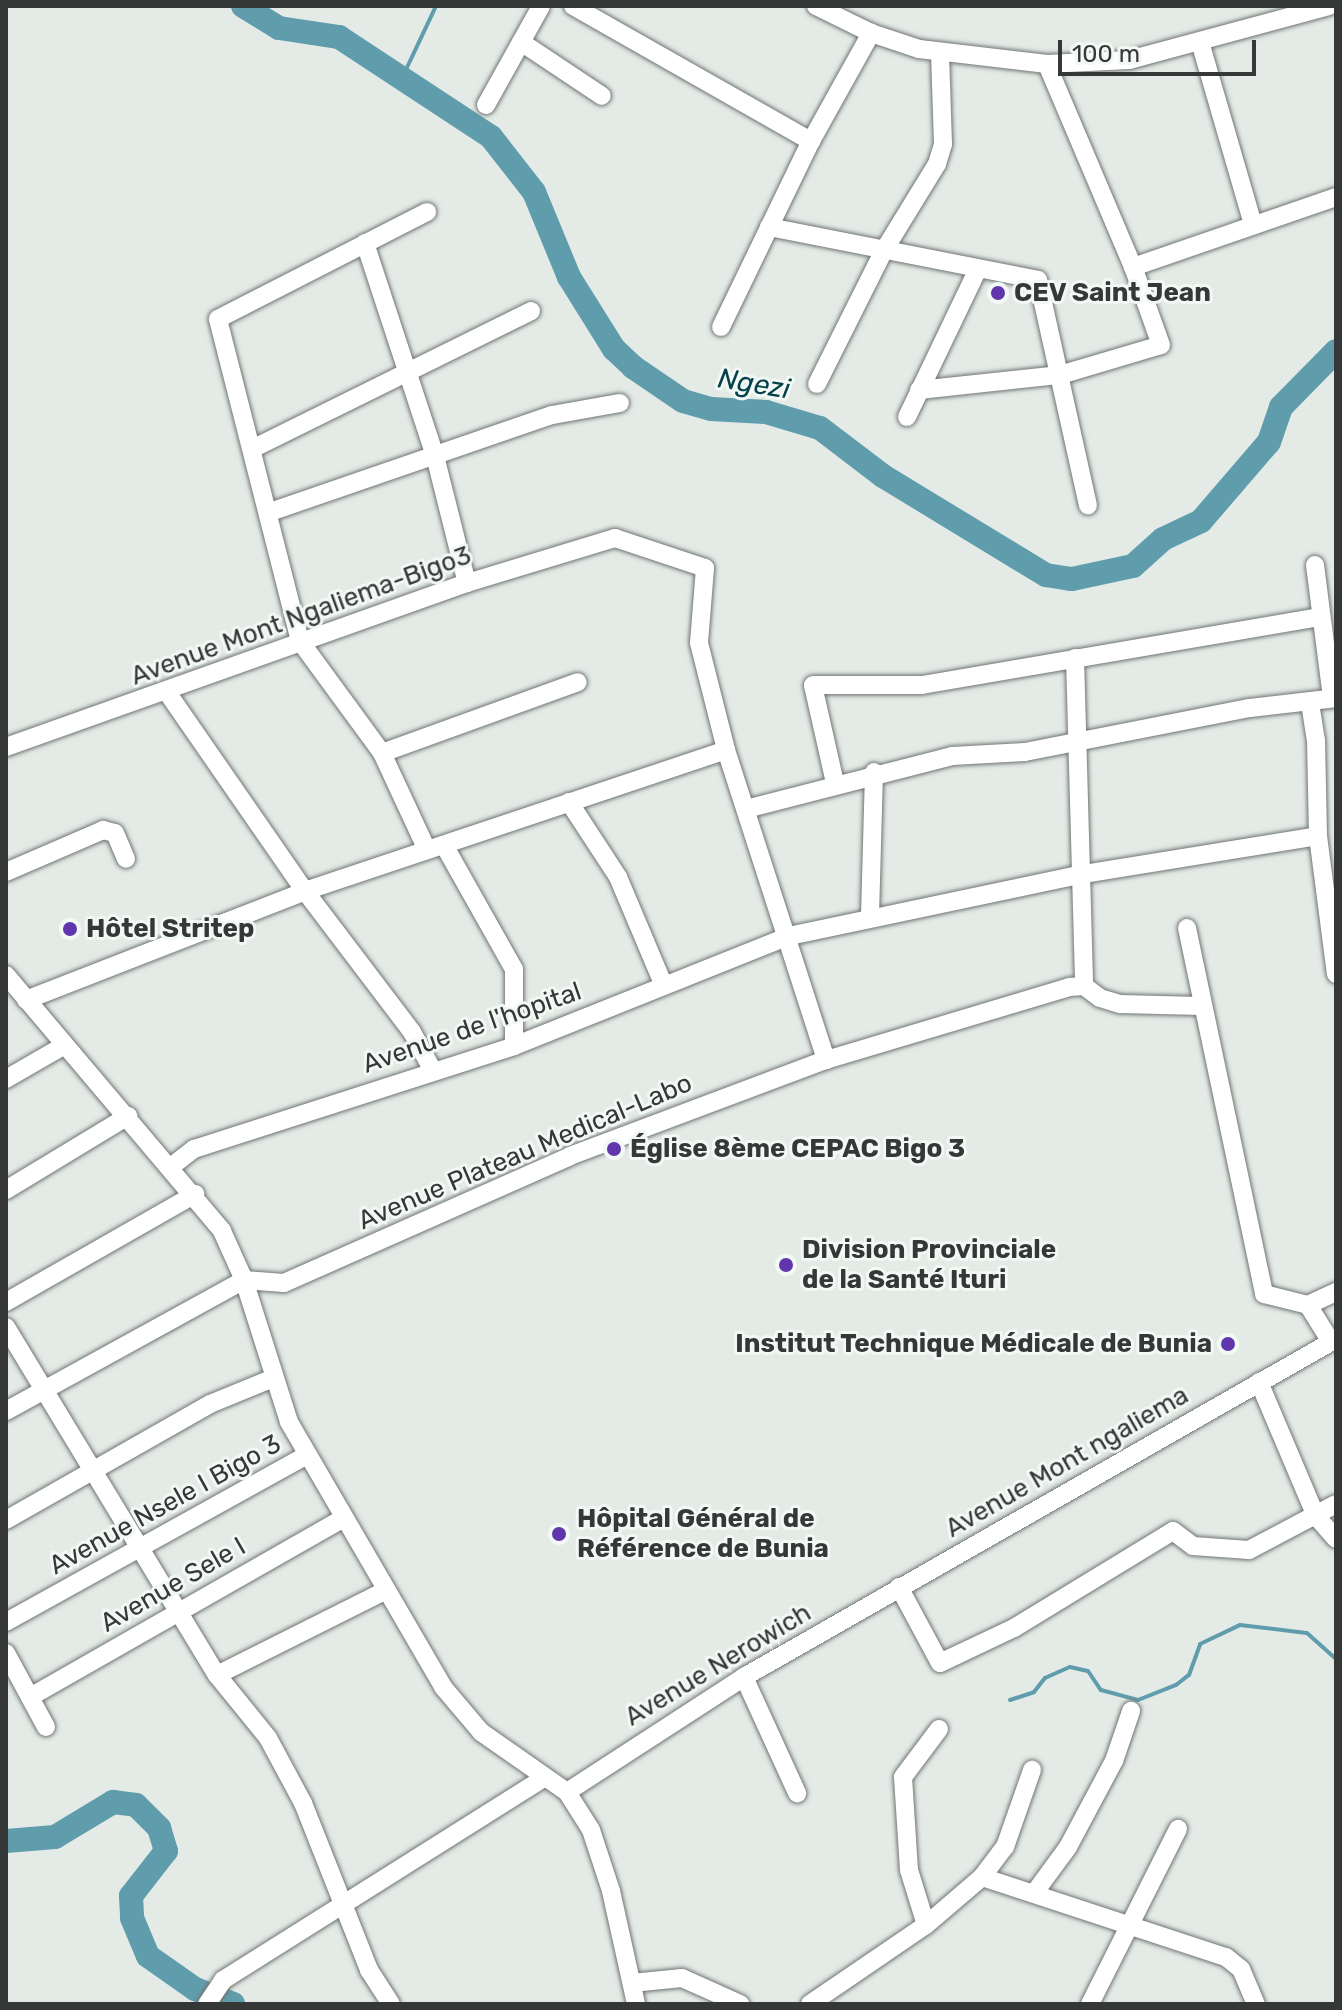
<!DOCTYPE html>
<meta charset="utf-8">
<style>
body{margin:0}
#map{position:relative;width:1342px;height:2010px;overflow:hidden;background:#e4ebe7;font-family:Rubik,sans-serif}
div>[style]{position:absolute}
.stream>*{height:4px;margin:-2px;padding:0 2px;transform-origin:2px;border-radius:2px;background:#609dac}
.river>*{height:24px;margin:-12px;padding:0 12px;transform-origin:12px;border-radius:12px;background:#609dac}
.roads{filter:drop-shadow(0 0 2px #707572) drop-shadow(0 0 2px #707572)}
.minor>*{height:18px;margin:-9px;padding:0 9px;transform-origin:9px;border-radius:9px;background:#fff}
.dots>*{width:22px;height:22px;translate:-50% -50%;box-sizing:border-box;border:4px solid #f2f8f4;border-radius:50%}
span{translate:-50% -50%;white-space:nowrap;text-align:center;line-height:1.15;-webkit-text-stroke:6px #f2f8f4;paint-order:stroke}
.poi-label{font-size:26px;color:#363837;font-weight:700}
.left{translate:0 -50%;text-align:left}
.right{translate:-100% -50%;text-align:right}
.street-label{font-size:26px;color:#363837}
.water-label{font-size:28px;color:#05404b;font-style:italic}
.frame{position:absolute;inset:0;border:8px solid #363837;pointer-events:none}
.scale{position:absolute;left:1058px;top:40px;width:198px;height:36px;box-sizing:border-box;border:4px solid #363837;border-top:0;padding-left:10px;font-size:24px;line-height:28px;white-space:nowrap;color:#363837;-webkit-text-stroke:6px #f2f8f4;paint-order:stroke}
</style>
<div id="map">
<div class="stream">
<div style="left:402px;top:78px;width:80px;rotate:-64.7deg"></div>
<div style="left:1010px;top:1700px;width:25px;rotate:-18deg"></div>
<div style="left:1034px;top:1692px;width:18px;rotate:-52deg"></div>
<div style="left:1045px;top:1678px;width:27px;rotate:-24deg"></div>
<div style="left:1070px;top:1667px;width:18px;rotate:13deg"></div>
<div style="left:1088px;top:1671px;width:23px;rotate:56deg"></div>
<div style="left:1101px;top:1690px;width:38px;rotate:15deg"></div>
<div style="left:1138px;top:1700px;width:41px;rotate:-21.5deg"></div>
<div style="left:1176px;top:1685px;width:16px;rotate:-38deg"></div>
<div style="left:1189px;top:1675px;width:33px;rotate:-70deg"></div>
<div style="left:1200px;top:1644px;width:44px;rotate:-25.4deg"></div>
<div style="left:1240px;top:1625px;width:67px;rotate:6.8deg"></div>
<div style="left:1307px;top:1633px;width:39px;rotate:42deg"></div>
</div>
<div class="river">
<div style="left:243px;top:6px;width:42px;rotate:31.4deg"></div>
<div style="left:279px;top:28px;width:61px;rotate:8.5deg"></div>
<div style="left:339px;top:37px;width:182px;rotate:33.3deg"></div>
<div style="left:491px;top:137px;width:70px;rotate:52deg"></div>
<div style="left:534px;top:192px;width:92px;rotate:67.6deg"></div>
<div style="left:569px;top:277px;width:85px;rotate:58deg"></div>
<div style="left:614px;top:349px;width:26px;rotate:43deg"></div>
<div style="left:633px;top:367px;width:60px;rotate:34.2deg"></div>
<div style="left:683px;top:401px;width:29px;rotate:16deg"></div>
<div style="left:711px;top:409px;width:55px;rotate:3.1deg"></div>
<div style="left:766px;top:412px;width:56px;rotate:16.5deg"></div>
<div style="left:820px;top:428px;width:79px;rotate:37.3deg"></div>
<div style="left:883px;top:476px;width:191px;rotate:31.3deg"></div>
<div style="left:1046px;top:575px;width:26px;rotate:9deg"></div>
<div style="left:1072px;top:579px;width:62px;rotate:-12deg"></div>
<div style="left:1133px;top:566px;width:40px;rotate:-42deg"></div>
<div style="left:1163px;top:539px;width:42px;rotate:-25.3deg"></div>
<div style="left:1201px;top:521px;width:104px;rotate:-49.3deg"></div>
<div style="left:1269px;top:442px;width:37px;rotate:-71deg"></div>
<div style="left:1281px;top:407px;width:78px;rotate:-45.5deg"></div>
<div style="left:6px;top:1841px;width:49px;rotate:-4.7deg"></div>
<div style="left:55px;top:1837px;width:68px;rotate:-31.1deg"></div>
<div style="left:113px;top:1802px;width:23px;rotate:7deg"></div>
<div style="left:136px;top:1805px;width:33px;rotate:45deg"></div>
<div style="left:159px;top:1828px;width:24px;rotate:73deg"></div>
<div style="left:166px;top:1851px;width:57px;rotate:127.9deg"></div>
<div style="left:131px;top:1896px;width:22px;rotate:87deg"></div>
<div style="left:132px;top:1918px;width:41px;rotate:67.2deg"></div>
<div style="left:148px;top:1956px;width:57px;rotate:35.1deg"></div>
<div style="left:195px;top:1989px;width:41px;rotate:21.5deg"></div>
</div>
<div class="roads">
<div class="minor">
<div style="left:573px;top:6px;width:274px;rotate:29.6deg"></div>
<div style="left:816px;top:6px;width:61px;rotate:26.1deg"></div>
<div style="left:871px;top:33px;width:51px;rotate:18.4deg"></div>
<div style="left:919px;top:49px;width:129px;rotate:6.7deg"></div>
<div style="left:1047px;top:64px;width:82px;rotate:-2.8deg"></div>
<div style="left:1129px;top:60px;width:207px;rotate:-15.1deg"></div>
<div style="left:521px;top:42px;width:97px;rotate:33.7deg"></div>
<div style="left:1200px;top:42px;width:191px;rotate:73.8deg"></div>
<div style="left:486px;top:105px;width:113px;rotate:-60.9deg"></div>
<div style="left:769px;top:227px;width:274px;rotate:11.1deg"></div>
<div style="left:1038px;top:280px;width:231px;rotate:77.5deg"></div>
<div style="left:365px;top:243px;width:224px;rotate:71.8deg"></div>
<div style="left:435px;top:456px;width:131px;rotate:75.9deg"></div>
<div style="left:1133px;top:267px;width:215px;rotate:-19deg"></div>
<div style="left:721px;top:327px;width:207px;rotate:-64.2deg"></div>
<div style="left:811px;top:141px;width:124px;rotate:-60.9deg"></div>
<div style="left:817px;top:384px;width:148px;rotate:-63.4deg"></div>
<div style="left:883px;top:252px;width:103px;rotate:-58.5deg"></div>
<div style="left:937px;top:164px;width:21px;rotate:-73deg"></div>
<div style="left:943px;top:144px;width:92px;rotate:-91.9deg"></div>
<div style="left:919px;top:390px;width:142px;rotate:-6.1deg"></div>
<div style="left:1060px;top:375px;width:105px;rotate:-16.5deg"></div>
<div style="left:1161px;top:345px;width:83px;rotate:-109.7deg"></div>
<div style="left:1133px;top:267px;width:220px;rotate:-113deg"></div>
<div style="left:907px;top:417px;width:162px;rotate:-64.4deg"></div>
<div style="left:254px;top:448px;width:309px;rotate:-26.3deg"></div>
<div style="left:270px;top:512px;width:298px;rotate:-19deg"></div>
<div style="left:552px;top:415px;width:69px;rotate:-10deg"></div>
<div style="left:1315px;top:565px;width:134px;rotate:82.7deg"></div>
<div style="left:1075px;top:658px;width:328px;rotate:88.4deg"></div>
<div style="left:167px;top:692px;width:242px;rotate:55.3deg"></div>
<div style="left:305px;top:891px;width:177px;rotate:52.8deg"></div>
<div style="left:412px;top:1032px;width:42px;rotate:61.6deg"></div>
<div style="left:1310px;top:703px;width:37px;rotate:81deg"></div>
<div style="left:1316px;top:740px;width:96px;rotate:88.8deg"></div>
<div style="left:1318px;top:836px;width:139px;rotate:82.6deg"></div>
<div style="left:6px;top:747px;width:489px;rotate:-19.6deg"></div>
<div style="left:467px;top:583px;width:155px;rotate:-16.9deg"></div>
<div style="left:615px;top:538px;width:95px;rotate:18.4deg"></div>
<div style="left:705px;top:568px;width:75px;rotate:94.6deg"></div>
<div style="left:699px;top:643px;width:110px;rotate:75.8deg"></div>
<div style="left:726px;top:750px;width:326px;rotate:72.1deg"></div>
<div style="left:382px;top:753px;width:208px;rotate:-19.9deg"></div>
<div style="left:835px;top:783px;width:100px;rotate:-102.7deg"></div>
<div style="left:813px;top:685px;width:109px"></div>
<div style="left:922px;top:685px;width:402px;rotate:-9.7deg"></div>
<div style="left:569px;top:802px;width:90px;rotate:56.8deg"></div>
<div style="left:618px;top:877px;width:118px;rotate:67.1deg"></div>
<div style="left:746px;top:809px;width:213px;rotate:-14.4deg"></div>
<div style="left:952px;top:756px;width:73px;rotate:-3.1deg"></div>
<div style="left:1025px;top:752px;width:229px;rotate:-11.1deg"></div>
<div style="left:1250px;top:708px;width:87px;rotate:-6.6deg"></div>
<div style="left:444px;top:845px;width:142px;rotate:60.6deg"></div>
<div style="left:514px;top:969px;width:77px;rotate:90deg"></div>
<div style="left:427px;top:850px;width:107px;rotate:-114.9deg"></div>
<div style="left:382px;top:753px;width:139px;rotate:-126.2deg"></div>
<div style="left:300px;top:641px;width:332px;rotate:-104.3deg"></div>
<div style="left:218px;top:319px;width:235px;rotate:-27.1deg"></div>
<div style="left:6px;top:872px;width:106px;rotate:-23.4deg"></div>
<div style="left:103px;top:830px;width:12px;rotate:14deg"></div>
<div style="left:115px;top:833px;width:28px;rotate:67deg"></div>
<div style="left:870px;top:916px;width:144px;rotate:-88.4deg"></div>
<div style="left:1187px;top:928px;width:374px;rotate:78.1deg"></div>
<div style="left:1264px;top:1294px;width:45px;rotate:14deg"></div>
<div style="left:1308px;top:1305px;width:44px;rotate:58.1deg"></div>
<div style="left:6px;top:975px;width:335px;rotate:49.8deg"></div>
<div style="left:222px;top:1231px;width:54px;rotate:65.8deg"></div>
<div style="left:244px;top:1280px;width:149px;rotate:72.4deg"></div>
<div style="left:289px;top:1422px;width:306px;rotate:59.8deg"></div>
<div style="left:443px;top:1687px;width:59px;rotate:49.8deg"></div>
<div style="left:481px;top:1732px;width:105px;rotate:34.9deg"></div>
<div style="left:567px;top:1792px;width:45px;rotate:57.7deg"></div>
<div style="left:591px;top:1830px;width:64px;rotate:71.8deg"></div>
<div style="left:611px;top:1891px;width:116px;rotate:77.5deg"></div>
<div style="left:26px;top:1000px;width:300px;rotate:-21.3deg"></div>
<div style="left:305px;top:891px;width:444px;rotate:-18.5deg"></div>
<div style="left:6px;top:1079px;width:68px;rotate:-30deg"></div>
<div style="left:172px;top:1166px;width:28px;rotate:-38deg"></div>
<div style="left:194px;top:1149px;width:336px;rotate:-17.8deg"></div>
<div style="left:514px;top:1046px;width:296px;rotate:-21.8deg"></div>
<div style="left:789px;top:936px;width:301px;rotate:-11.9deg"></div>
<div style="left:1084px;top:874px;width:237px;rotate:-9.2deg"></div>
<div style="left:6px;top:1190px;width:143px;rotate:-31.2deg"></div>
<div style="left:6px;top:1302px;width:218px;rotate:-29.7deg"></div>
<div style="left:1308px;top:1305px;width:31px;rotate:-25deg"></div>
<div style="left:6px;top:1327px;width:407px;rotate:58.8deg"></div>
<div style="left:217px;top:1675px;width:81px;rotate:51deg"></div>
<div style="left:268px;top:1738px;width:74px;rotate:61.7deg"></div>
<div style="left:303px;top:1803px;width:180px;rotate:68.4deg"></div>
<div style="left:369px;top:1970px;width:40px;rotate:57.1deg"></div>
<div style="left:1259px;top:1382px;width:146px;rotate:67deg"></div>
<div style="left:1316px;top:1516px;width:30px;rotate:49deg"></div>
<div style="left:6px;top:1411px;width:272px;rotate:-28.8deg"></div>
<div style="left:244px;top:1280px;width:40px;rotate:4.3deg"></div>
<div style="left:284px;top:1283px;width:313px;rotate:-23.9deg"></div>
<div style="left:570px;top:1156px;width:273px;rotate:-20.6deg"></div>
<div style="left:826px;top:1060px;width:254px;rotate:-16.7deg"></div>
<div style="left:1069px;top:987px;width:15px;rotate:-4deg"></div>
<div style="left:1084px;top:986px;width:20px;rotate:37deg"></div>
<div style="left:1100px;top:998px;width:21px;rotate:17deg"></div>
<div style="left:1120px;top:1004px;width:81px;rotate:1.4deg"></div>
<div style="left:6px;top:1520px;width:235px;rotate:-29.6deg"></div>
<div style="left:210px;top:1404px;width:66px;rotate:-22.3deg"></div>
<div style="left:899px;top:1587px;width:86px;rotate:61.7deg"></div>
<div style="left:940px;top:1663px;width:82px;rotate:-25.3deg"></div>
<div style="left:1014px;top:1628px;width:186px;rotate:-31.4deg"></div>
<div style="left:1173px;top:1531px;width:25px;rotate:37deg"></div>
<div style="left:1193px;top:1546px;width:56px;rotate:4.1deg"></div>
<div style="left:1249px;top:1550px;width:98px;rotate:-27.9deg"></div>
<div style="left:6px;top:1622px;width:343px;rotate:-29deg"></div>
<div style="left:6px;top:1653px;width:84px;rotate:61.6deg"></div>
<div style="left:217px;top:1675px;width:188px;rotate:-26.6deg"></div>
<div style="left:744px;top:1677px;width:128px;rotate:65.4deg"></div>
<div style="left:30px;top:1697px;width:359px;rotate:-29.7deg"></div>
<div style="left:567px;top:1792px;width:211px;rotate:-33deg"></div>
<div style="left:744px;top:1677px;width:682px;rotate:-29.72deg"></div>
<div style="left:982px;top:1877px;width:257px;rotate:18.2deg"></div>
<div style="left:1226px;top:1957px;width:19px;rotate:39deg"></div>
<div style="left:1241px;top:1969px;width:38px;rotate:67deg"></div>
<div style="left:1035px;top:1892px;width:56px;rotate:-53.7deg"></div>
<div style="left:1068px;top:1847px;width:98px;rotate:-61.9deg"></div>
<div style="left:1114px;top:1761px;width:53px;rotate:-71.2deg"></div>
<div style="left:926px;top:1925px;width:58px;rotate:-107.2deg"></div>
<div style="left:909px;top:1870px;width:93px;rotate:-93.7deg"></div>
<div style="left:903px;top:1777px;width:60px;rotate:-53.1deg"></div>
<div style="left:632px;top:1983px;width:50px;rotate:-5.7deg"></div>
<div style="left:682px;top:1978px;width:64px;rotate:24.1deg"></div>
<div style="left:207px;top:2004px;width:29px;rotate:-56deg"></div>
<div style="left:223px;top:1980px;width:379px;rotate:-32.2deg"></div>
<div style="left:810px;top:2004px;width:140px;rotate:-34.3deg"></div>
<div style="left:926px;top:1925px;width:74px;rotate:-40.6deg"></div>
<div style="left:982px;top:1877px;width:38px;rotate:-53deg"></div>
<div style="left:1005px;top:1847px;width:82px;rotate:-70.7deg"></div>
<div style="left:1090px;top:2004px;width:196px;rotate:-63.3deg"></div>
</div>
</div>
<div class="dots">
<div style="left:998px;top:293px;background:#6135ac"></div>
<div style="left:70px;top:929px;background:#6135ac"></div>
<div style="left:614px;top:1149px;background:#6135ac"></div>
<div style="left:786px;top:1265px;background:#6135ac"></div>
<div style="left:1228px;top:1344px;background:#6135ac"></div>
<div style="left:559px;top:1534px;background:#6135ac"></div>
</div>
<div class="poi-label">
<span class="left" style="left:1014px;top:293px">CEV Saint Jean</span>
<span class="left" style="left:86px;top:929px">Hôtel Stritep</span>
<span class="left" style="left:630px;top:1149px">Église 8ème CEPAC Bigo 3</span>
<span class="left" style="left:802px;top:1265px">Division Provinciale<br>de la Santé Ituri</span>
<span class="right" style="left:1212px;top:1344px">Institut Technique Médicale de Bunia</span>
<span class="left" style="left:577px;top:1534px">Hôpital Général de<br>Référence de Bunia</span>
</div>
<div class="street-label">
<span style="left:301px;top:616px;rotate:-20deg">Avenue Mont Ngaliema-Bigo3</span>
<span style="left:472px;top:1028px;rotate:-19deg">Avenue de l'hopital</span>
<span style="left:525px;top:1152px;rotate:-23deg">Avenue Plateau Medical-Labo</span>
<span style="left:1067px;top:1462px;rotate:-30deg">Avenue Mont ngaliema</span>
<span style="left:165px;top:1505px;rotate:-29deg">Avenue Nsele I Bigo 3</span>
<span style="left:173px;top:1585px;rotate:-30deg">Avenue Sele I</span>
<span style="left:718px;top:1665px;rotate:-31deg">Avenue Nerowich</span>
</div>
<div class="water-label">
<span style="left:754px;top:384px;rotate:9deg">Ngezi</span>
</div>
<div class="frame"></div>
<div class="scale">100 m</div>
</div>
